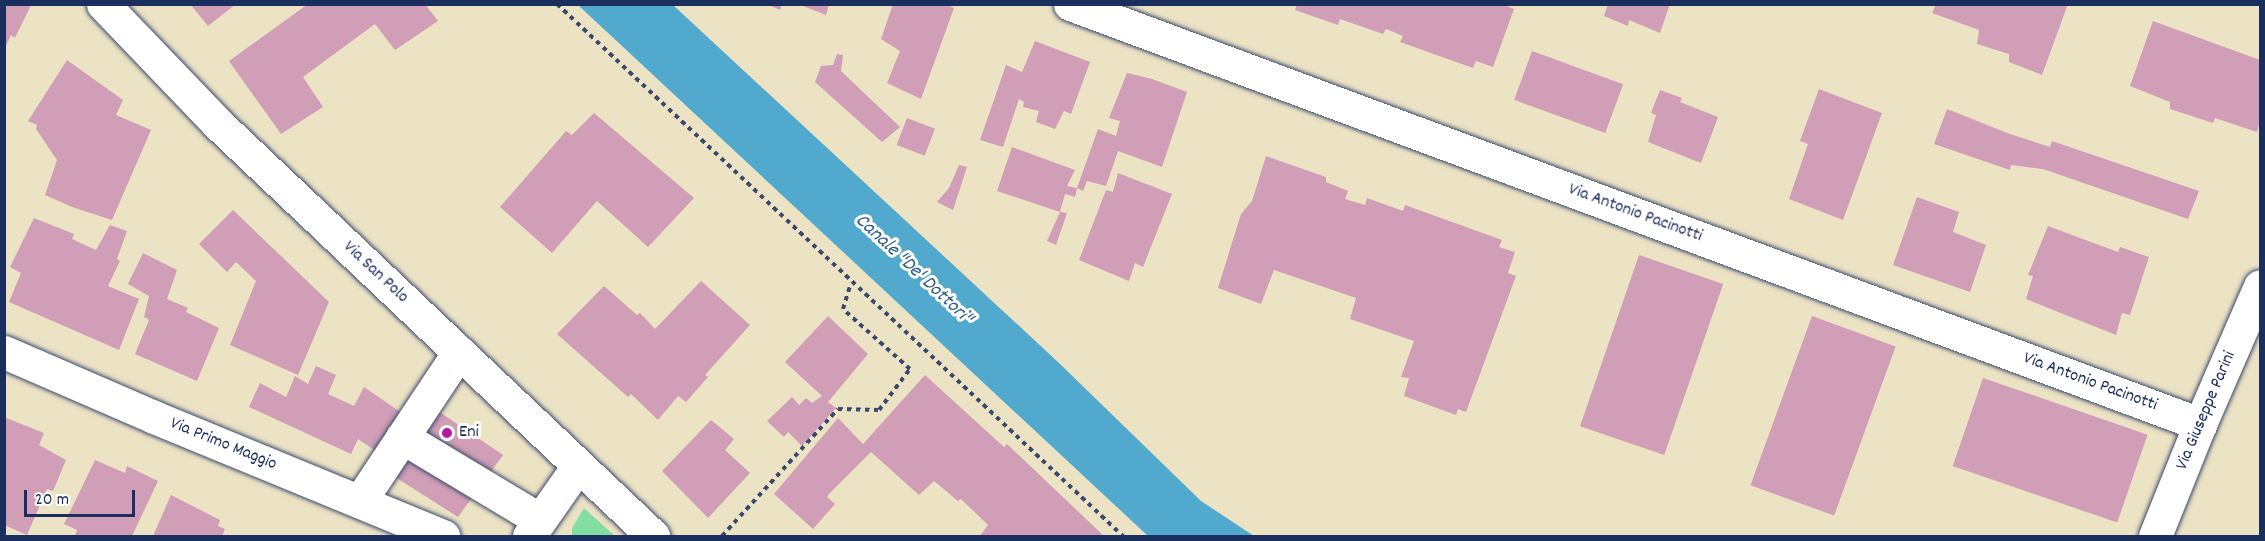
<!DOCTYPE html>
<style>
body{margin:0}
#map{position:relative;width:2265px;height:541px;overflow:hidden;background:#ece3c5;font-family:Dekko,sans-serif}
div>[style]{position:absolute}
.green>*{inset:0;background:#83dea4}
.water>*{inset:0;background:#51aace}
.building>*{inset:0;background:#d09eb6;transform-origin:0 0}
.path>*{height:4px;margin-top:-2px;transform-origin:0;background:repeating-linear-gradient(90deg,#3a4a6d 0 4.5px,transparent 0 9px)}
.roads{filter:drop-shadow(0 0 2px #3a4a6d) drop-shadow(0 0 2px #3a4a6d)}
.minor>*{height:33px;margin:-16.5px;padding:0 16.5px;transform-origin:16.5px;border-radius:16.5px;background:#fff}
.major>*{height:33px;margin:-16.5px;padding:0 16.5px;transform-origin:16.5px;border-radius:16.5px;background:#fff}
.dots>*{width:16px;height:16px;translate:-50% -50%;box-sizing:border-box;border:3px solid #fff;border-radius:50%}
span{translate:-50% -50%;white-space:nowrap;text-align:center;line-height:1.15;-webkit-text-stroke:6px #fff;paint-order:stroke}
.street-label{font-size:18px;color:#1b2f5e}
.poi-label{font-size:18px;color:#1b2f5e}
.left{translate:0 -50%;text-align:left}
.water-label{font-size:20px;color:#31608b;font-style:italic}
.frame{position:absolute;inset:0;border:6px solid #1b2f5e;pointer-events:none}
.scale{position:absolute;left:24px;top:490px;width:111px;height:27px;box-sizing:border-box;border:3px solid #1b2f5e;border-top:0;padding-left:8px;font-size:18px;line-height:21px;white-space:nowrap;color:#1b2f5e;-webkit-text-stroke:4px #fff;paint-order:stroke}
</style>
<div id="map">
<div class="green">
<div style="clip-path:polygon(584px 508px,615px 536px,572px 536px,572px 528px)"></div>
</div>
<div class="water">
<div style="clip-path:polygon(578px 5px,673px 5px,1059px 363px,1201px 501px,1254px 536px,1148px 536px)"></div>
</div>
<div class="building">
<div style="clip-path:polygon(4px 4px,31px 5px,15px 38px,11px 35px,4px 50px)"></div>
<div style="clip-path:polygon(190px 4px,236px 4px,208px 26px)"></div>
<div style="clip-path:polygon(308px 4px,425px 4px,438px 21px,395px 50px,375px 24px,303px 77px,323px 107px,281px 134px,229px 61px)"></div>
<div style="clip-path:polygon(766px 4px,782px 4px,780px 10px)"></div>
<div style="clip-path:polygon(798px 4px,829px 4px,826px 15px)"></div>
<div style="clip-path:polygon(893px 4px,944px 4px,954px 8px,921px 99px,887px 83px,900px 51px,881px 39px)"></div>
<div style="clip-path:polygon(1297px 4px,1502px 4px,1514px 9px,1493px 67px,1476px 61px,1473px 68px,1400px 42px,1403px 36px,1386px 29px,1383px 34px,1340px 19px,1338px 25px,1295px 10px)"></div>
<div style="clip-path:polygon(1608px 4px,1670px 4px,1660px 33px,1629px 20px,1628px 26px,1604px 16px)"></div>
<div style="clip-path:polygon(1936px 4px,2068px 4px,2042px 75px,2009px 62px,2009px 54px,1977px 44px,1979px 30px,1932px 13px)"></div>
<div style="clip-path:polygon(2153px 21px,2260px 60px,2260px 122px,2257px 132px,2215px 118px,2213px 123px,2170px 109px,2170px 102px,2130px 86px)"></div>
<div style="clip-path:polygon(1035px 41px,1090px 62px,1071px 114px,1064px 111px,1055px 129px,1036px 122px,1039px 111px,1023px 107px,1024px 102px,1019px 99px,1003px 147px,980px 140px,1006px 65px,1022px 72px)"></div>
<div style="left:1532px;top:51px;width:97px;height:52px;rotate:20deg"></div>
<div style="clip-path:polygon(837px 54px,843px 55px,841px 71px,900px 127px,882px 142px,815px 82px,821px 66px,833px 65px)"></div>
<div style="clip-path:polygon(67px 60px,123px 100px,116px 115px,151px 130px,112px 220px,72px 207px,45px 195px,57px 160px,36px 129px,37px 125px,28px 121px)"></div>
<div style="clip-path:polygon(1127px 73px,1152px 79px,1187px 92px,1162px 167px,1118px 151px,1106px 186px,1087px 181px,1083px 191px,1077px 188px,1098px 129px,1116px 136px,1120px 121px,1109px 118px)"></div>
<div style="clip-path:polygon(1819px 89px,1882px 113px,1843px 220px,1789px 199px,1808px 144px,1800px 141px)"></div>
<div style="clip-path:polygon(1660px 90px,1682px 98px,1680px 102px,1718px 117px,1701px 163px,1648px 142px,1656px 115px,1651px 113px)"></div>
<div style="clip-path:polygon(1947px 109px,2010px 134px,2050px 147px,2052px 141px,2199px 191px,2188px 219px,2043px 169px,2011px 165px,2010px 170px,1934px 144px)"></div>
<div style="clip-path:polygon(594px 113px,694px 198px,648px 247px,597px 201px,552px 253px,500px 207px,566px 131px,572px 135px)"></div>
<div style="left:907px;top:118px;width:30px;height:29px;rotate:21deg"></div>
<div style="clip-path:polygon(1012px 147px,1075px 170px,1067px 186px,1077px 188px,1075px 197px,1065px 194px,1060px 212px,997px 191px)"></div>
<div style="clip-path:polygon(1266px 156px,1326px 177px,1326px 182px,1348px 191px,1345px 199px,1365px 205px,1367px 198px,1403px 211px,1405px 205px,1502px 240px,1499px 247px,1515px 252px,1508px 273px,1516px 276px,1466px 412px,1458px 409px,1456px 415px,1404px 396px,1409px 378px,1401px 377px,1414px 341px,1350px 319px,1356px 298px,1274px 270px,1261px 304px,1218px 288px,1241px 214px,1252px 201px)"></div>
<div style="clip-path:polygon(959px 165px,967px 167px,953px 210px,937px 202px,949px 188px)"></div>
<div style="clip-path:polygon(1118px 173px,1172px 194px,1143px 267px,1135px 263px,1129px 281px,1079px 260px,1106px 190px,1113px 192px)"></div>
<div style="clip-path:polygon(1917px 197px,1959px 212px,1953px 232px,1986px 245px,1970px 292px,1893px 265px)"></div>
<div style="clip-path:polygon(233px 210px,329px 302px,298px 375px,230px 345px,256px 281px,236px 262px,227px 272px,199px 244px)"></div>
<div style="clip-path:polygon(1060px 212px,1067px 213px,1056px 245px,1047px 241px)"></div>
<div style="clip-path:polygon(34px 218px,74px 234px,72px 239px,96px 250px,110px 225px,127px 231px,117px 259px,120px 261px,108px 286px,139px 299px,119px 350px,9px 302px,21px 273px,10px 267px)"></div>
<div style="clip-path:polygon(2048px 226px,2118px 252px,2120px 247px,2149px 257px,2130px 315px,2122px 313px,2116px 335px,2026px 299px,2033px 276px,2028px 275px)"></div>
<div style="clip-path:polygon(143px 253px,177px 270px,167px 299px,188px 308px,186px 312px,219px 328px,197px 381px,135px 354px,149px 320px,144px 317px,149px 296px,128px 284px)"></div>
<div style="left:1639px;top:255px;width:89px;height:181px;rotate:19deg"></div>
<div style="clip-path:polygon(701px 281px,750px 325px,705px 375px,708px 377px,686px 402px,678px 396px,658px 420px,631px 394px,628px 397px,557px 334px,604px 286px,637px 315px,640px 313px,655px 329px)"></div>
<div style="clip-path:polygon(828px 316px,868px 354px,828px 402px,836px 408px,802px 446px,788px 432px,784px 437px,767px 421px,792px 397px,799px 405px,806px 398px,812px 403px,822px 396px,785px 362px)"></div>
<div style="left:1812px;top:316px;width:89px;height:180px;rotate:20deg"></div>
<div style="clip-path:polygon(316px 366px,336px 375px,328px 394px,354px 406px,364px 387px,402px 413px,413px 394px,503px 455px,458px 517px,373px 463px,379px 453px,358px 439px,351px 454px,249px 407px,260px 383px,286px 397px,295px 376px,308px 384px)"></div>
<div style="clip-path:polygon(925px 375px,1004px 447px,1007px 444px,1104px 536px,980px 536px,988px 525px,961px 499px,958px 501px,934px 481px,919px 495px,871px 452px,830px 493px,827px 497px,835px 504px,813px 529px,774px 494px,838px 418px,863px 444px)"></div>
<div style="left:1983px;top:378px;width:174px;height:93px;rotate:19deg"></div>
<div style="clip-path:polygon(4px 417px,44px 433px,39px 445px,66px 460px,53px 491px,47px 489px,27px 535px,4px 525px)"></div>
<div style="clip-path:polygon(711px 420px,734px 439px,725px 450px,750px 473px,708px 518px,662px 471px)"></div>
<div style="clip-path:polygon(95px 460px,125px 473px,127px 466px,158px 481px,132px 536px,75px 536px,77px 530px,64px 524px)"></div>
<div style="clip-path:polygon(171px 495px,220px 520px,218px 526px,225px 529px,222px 536px,153px 536px)"></div>
</div>
<div class="path">
<div style="left:557px;top:4px;width:777px;rotate:43.23deg"></div>
<div style="left:722px;top:536px;width:172px;rotate:-47.6deg"></div>
<div style="left:838px;top:409px;width:41px;rotate:1.4deg"></div>
<div style="left:879px;top:410px;width:51px;rotate:-52.9deg"></div>
<div style="left:910px;top:369px;width:90px;rotate:-138.2deg"></div>
<div style="left:843px;top:309px;width:27px;rotate:-73deg"></div>
</div>
<div class="roads">
<div class="minor">
<div style="left:1070px;top:4px;width:1206px;rotate:20.39deg"></div>
<div style="left:402px;top:437px;width:161px;rotate:31deg"></div>
<div style="left:360px;top:501px;width:179px;rotate:-56.4deg"></div>
<div style="left:529px;top:536px;width:85px;rotate:-55deg"></div>
<div style="left:2155px;top:536px;width:121px;rotate:-68.1deg"></div>
<div style="left:2200px;top:424px;width:150px;rotate:-66.5deg"></div>
</div>
<div class="major">
<div style="left:103px;top:4px;width:165px;rotate:46.2deg"></div>
<div style="left:217px;top:123px;width:601px;rotate:43.45deg"></div>
<div style="left:4px;top:352px;width:163px;rotate:23.4deg"></div>
<div style="left:154px;top:417px;width:313px;rotate:22.4deg"></div>
</div>
</div>
<div class="dots">
<div style="left:447px;top:433px;background:#b5179e"></div>
</div>
<div class="street-label">
<span style="left:1635px;top:214px;rotate:20deg">Via Antonio Pacinotti</span>
<span style="left:375px;top:273px;rotate:43deg">Via San Polo</span>
<span style="left:2090px;top:383px;rotate:20deg">Via Antonio Pacinotti</span>
<span style="left:2207px;top:411px;rotate:-67deg">Via Giuseppe Parini</span>
<span style="left:223px;top:445px;rotate:22deg">Via Primo Maggio</span>
</div>
<div class="poi-label">
<span class="left" style="left:459px;top:433px">Eni</span>
</div>
<div class="water-label">
<span style="left:913px;top:270px;rotate:43deg">Canale "De' Dottori"</span>
</div>
<div class="frame"></div>
<div class="scale">20 m</div>
</div>
